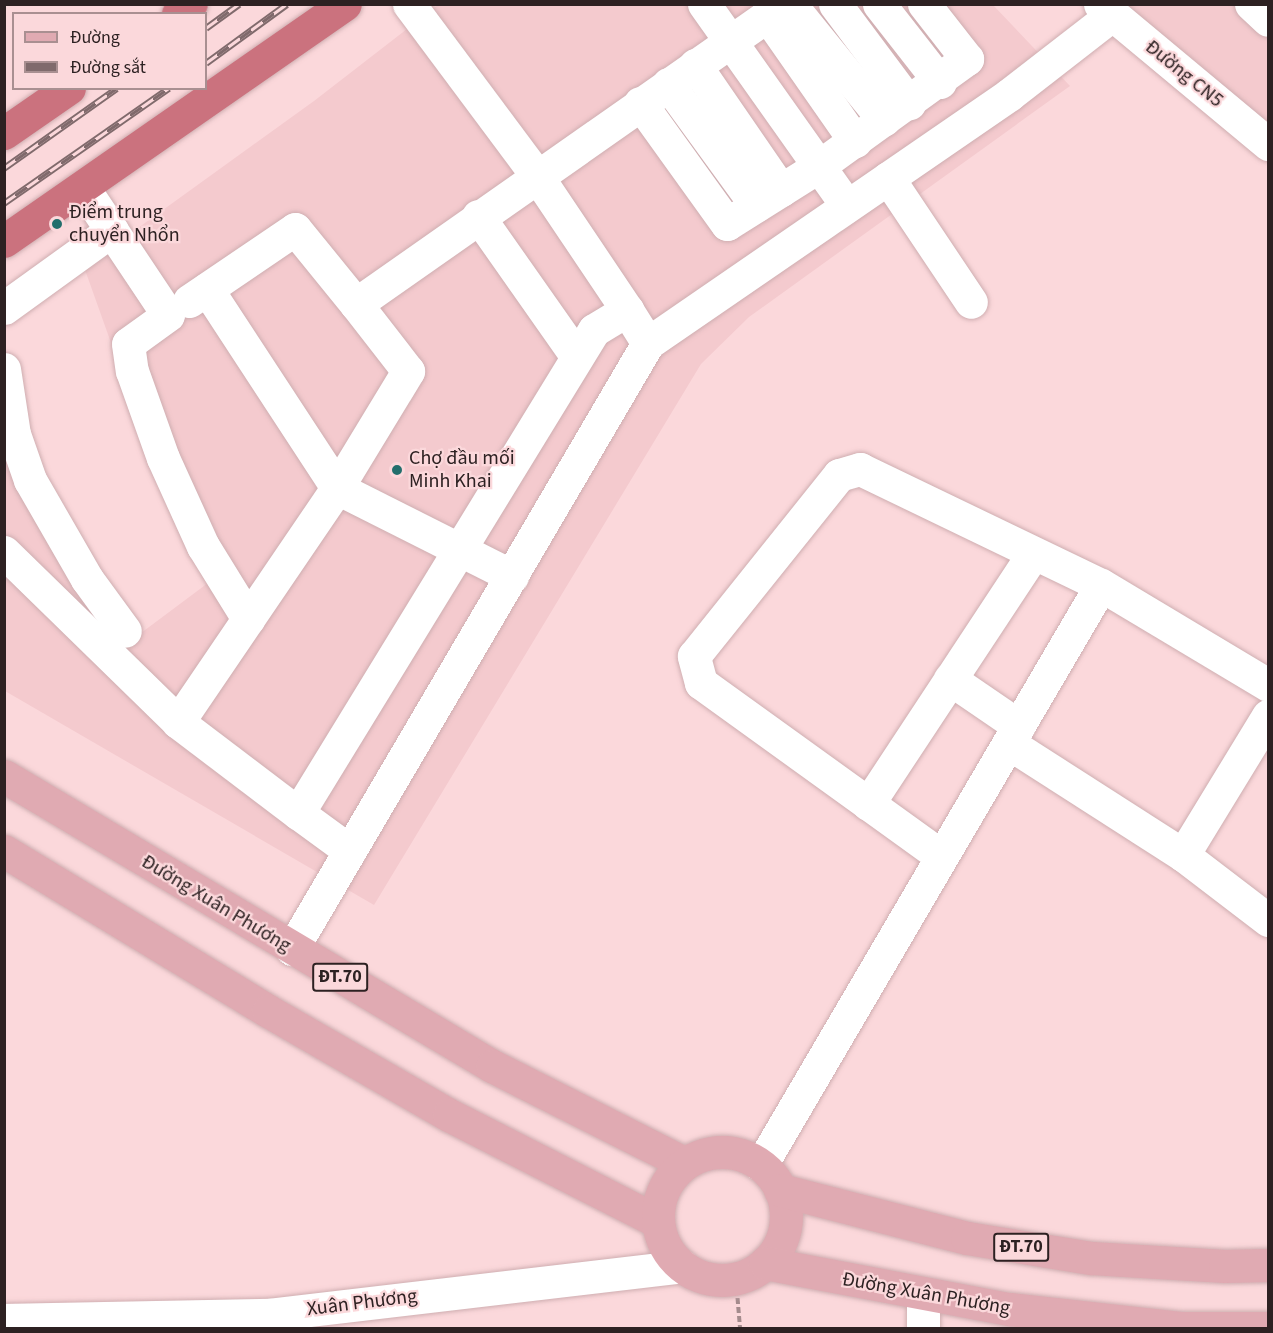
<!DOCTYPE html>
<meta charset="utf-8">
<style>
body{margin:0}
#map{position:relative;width:1273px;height:1333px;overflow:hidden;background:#fbd8db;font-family:"Source Sans 3",sans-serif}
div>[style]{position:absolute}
.built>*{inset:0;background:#f4cace}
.path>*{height:4px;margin-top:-2px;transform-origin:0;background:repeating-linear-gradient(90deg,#a48b8d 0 6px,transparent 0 9px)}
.roads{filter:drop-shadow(0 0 2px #cfaeb1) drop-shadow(0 0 2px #cfaeb1)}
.minor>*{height:33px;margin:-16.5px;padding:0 16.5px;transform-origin:16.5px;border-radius:16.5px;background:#fff}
.major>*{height:33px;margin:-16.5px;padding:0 16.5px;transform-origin:16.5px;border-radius:16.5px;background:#e0aab2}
.major>.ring{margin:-16.5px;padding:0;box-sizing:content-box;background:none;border:33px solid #e0aab2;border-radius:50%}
.highway>*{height:33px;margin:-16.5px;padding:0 16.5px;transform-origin:16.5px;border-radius:16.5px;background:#cb727e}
.rail>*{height:7px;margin-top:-3.5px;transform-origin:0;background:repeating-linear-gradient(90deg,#fbd8db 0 14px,#806a6c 0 28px);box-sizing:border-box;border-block:2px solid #806a6c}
.dots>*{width:16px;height:16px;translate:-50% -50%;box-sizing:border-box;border:3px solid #fbd8db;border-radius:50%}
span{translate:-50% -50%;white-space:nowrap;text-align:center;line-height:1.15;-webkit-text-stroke:4.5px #fbd8db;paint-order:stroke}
.shield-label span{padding:2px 4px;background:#fbd8db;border:2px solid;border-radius:4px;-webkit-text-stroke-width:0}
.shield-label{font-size:18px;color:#2d2122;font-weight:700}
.street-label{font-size:20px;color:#2d2122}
.poi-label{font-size:20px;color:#2d2122}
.left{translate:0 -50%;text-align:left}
.frame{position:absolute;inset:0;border:6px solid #2d2122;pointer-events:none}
.legend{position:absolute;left:12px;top:12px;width:195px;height:78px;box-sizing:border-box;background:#fbd8db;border:2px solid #a98f91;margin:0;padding:8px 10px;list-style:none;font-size:18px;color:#2d2122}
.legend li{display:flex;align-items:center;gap:12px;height:30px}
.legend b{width:30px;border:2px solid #a98f91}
</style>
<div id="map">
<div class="built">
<div style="clip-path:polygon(438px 5px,993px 5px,1070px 86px,749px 317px,701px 364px,374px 905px,5px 691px,4px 409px,129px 642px,212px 580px,141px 427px,84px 267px,314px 101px)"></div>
<div style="clip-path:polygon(1119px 5px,1268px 5px,1268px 131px)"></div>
</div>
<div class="path">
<div style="left:736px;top:1280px;width:48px;rotate:85.2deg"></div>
</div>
<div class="roads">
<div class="minor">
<div style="left:409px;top:4px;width:214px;rotate:53.3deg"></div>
<div style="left:537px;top:176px;width:161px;rotate:56.1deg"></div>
<div style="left:704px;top:4px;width:247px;rotate:54.7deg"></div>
<div style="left:790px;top:4px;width:149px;rotate:51deg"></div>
<div style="left:835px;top:4px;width:124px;rotate:53.2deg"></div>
<div style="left:879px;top:4px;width:99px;rotate:52deg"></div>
<div style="left:1100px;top:4px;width:219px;rotate:39.8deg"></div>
<div style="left:1251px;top:4px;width:23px;rotate:43deg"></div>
<div style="left:767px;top:15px;width:154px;rotate:55.1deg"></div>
<div style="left:695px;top:65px;width:152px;rotate:55.5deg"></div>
<div style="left:668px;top:84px;width:150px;rotate:54deg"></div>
<div style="left:640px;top:103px;width:149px;rotate:54.3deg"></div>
<div style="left:727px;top:224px;width:109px;rotate:-32.2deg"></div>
<div style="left:819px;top:166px;width:183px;rotate:-35.9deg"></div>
<div style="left:967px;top:59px;width:70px;rotate:-128deg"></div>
<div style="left:888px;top:178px;width:149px;rotate:56.2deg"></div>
<div style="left:84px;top:189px;width:151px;rotate:56.3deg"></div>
<div style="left:168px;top:315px;width:49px;rotate:144.1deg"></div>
<div style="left:128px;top:344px;width:27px;rotate:82deg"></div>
<div style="left:132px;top:371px;width:92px;rotate:70.4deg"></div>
<div style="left:163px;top:458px;width:97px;rotate:65.6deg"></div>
<div style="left:203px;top:546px;width:86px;rotate:58.3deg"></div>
<div style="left:478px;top:216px;width:172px;rotate:54.9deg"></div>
<div style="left:207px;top:289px;width:238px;rotate:56.8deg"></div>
<div style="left:337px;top:488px;width:196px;rotate:26.7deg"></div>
<div style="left:189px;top:301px;width:128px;rotate:-34.2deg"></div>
<div style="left:295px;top:229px;width:97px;rotate:50.9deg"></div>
<div style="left:4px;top:308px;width:133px;rotate:-35.8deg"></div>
<div style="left:4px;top:369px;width:66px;rotate:81.3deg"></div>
<div style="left:14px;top:434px;width:49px;rotate:70.8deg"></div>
<div style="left:30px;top:480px;width:114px;rotate:60.1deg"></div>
<div style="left:87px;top:579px;width:64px;rotate:53.8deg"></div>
<div style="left:4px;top:552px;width:243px;rotate:44.3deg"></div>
<div style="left:178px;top:722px;width:151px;rotate:37.2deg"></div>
<div style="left:298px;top:813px;width:566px;rotate:-58.5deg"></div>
<div style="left:594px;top:330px;width:39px;rotate:-31deg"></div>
<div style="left:627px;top:310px;width:39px;rotate:58deg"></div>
<div style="left:648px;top:343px;width:439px;rotate:-34.5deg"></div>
<div style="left:1010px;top:94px;width:129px;rotate:-37.8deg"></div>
<div style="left:950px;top:679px;width:83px;rotate:34.3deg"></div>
<div style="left:178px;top:722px;width:283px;rotate:-55.8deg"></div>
<div style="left:337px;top:488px;width:137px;rotate:-58.7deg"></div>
<div style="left:408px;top:371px;width:85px;rotate:-127.8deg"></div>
<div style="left:356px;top:304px;width:523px;rotate:-35.03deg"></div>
<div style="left:1010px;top:744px;width:206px;rotate:32.7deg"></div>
<div style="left:1183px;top:855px;width:107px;rotate:37.4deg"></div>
<div style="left:868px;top:804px;width:300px;rotate:-56.6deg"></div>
<div style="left:298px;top:813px;width:64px;rotate:36.2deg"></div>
<div style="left:1183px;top:855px;width:163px;rotate:-58.6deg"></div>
<div style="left:941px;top:856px;width:296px;rotate:-144.2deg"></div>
<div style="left:701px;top:683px;width:28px;rotate:-105deg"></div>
<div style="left:694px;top:656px;width:232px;rotate:-51.3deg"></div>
<div style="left:839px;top:475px;width:22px;rotate:-16deg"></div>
<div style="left:860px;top:469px;width:267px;rotate:25.7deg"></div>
<div style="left:1101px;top:585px;width:195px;rotate:30.9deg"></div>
<div style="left:292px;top:949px;width:703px;rotate:-59.57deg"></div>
<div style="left:761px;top:1165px;width:672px;rotate:-59.62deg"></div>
<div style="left:923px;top:1295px;width:33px;rotate:90deg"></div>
<div style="left:4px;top:1320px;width:264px;rotate:-1.1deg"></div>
<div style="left:268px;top:1315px;width:417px;rotate:-6.7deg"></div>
</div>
<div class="major">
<div style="left:4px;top:776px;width:568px;rotate:30.72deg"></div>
<div style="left:492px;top:1066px;width:215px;rotate:26.8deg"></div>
<div style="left:4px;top:851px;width:309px;rotate:31.2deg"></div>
<div style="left:268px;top:1011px;width:209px;rotate:29.9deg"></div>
<div style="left:449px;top:1115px;width:233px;rotate:27deg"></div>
<div class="ring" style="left:658px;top:1152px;width:95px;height:95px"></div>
<div style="left:780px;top:1190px;width:193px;rotate:14.4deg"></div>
<div style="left:967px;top:1238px;width:126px;rotate:9.2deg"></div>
<div style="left:1091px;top:1258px;width:134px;rotate:3.4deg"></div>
<div style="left:1225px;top:1266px;width:43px;rotate:-1.3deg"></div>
<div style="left:765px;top:1263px;width:248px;rotate:10.7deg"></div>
<div style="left:1009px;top:1309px;width:172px;rotate:6.3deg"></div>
<div style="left:1180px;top:1328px;width:88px"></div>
</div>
<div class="highway">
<div style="left:178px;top:14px;width:16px;rotate:-38deg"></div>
<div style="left:4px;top:133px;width:79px;rotate:-34.7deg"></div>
<div style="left:4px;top:241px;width:415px;rotate:-34.8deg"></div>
</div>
</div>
<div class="rail">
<div style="left:206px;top:28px;width:41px;rotate:-36deg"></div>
<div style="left:206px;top:63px;width:100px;rotate:-36.1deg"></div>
<div style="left:4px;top:168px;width:138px;rotate:-35.3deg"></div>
<div style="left:4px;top:203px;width:201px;rotate:-34.9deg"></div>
</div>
<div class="dots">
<div style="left:57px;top:224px;background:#236e6c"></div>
<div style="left:397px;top:470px;background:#236e6c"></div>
</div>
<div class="shield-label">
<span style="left:340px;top:977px">ĐT.70</span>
<span style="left:1021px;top:1247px">ĐT.70</span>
</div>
<div class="street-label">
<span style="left:1184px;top:74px;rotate:39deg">Đường CN5</span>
<span style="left:216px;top:904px;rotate:31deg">Đường Xuân Phương</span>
<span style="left:926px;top:1294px;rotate:10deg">Đường Xuân Phương</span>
<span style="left:362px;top:1303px;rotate:-7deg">Xuân Phương</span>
</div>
<div class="poi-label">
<span class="left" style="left:69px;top:224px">Điểm trung<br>chuyển Nhổn</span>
<span class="left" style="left:409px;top:470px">Chợ đầu mối<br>Minh Khai</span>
</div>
<div class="frame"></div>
<ul class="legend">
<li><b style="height:8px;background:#e0aab2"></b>Đường</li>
<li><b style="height:8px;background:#806a6c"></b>Đường sắt</li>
</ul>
</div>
